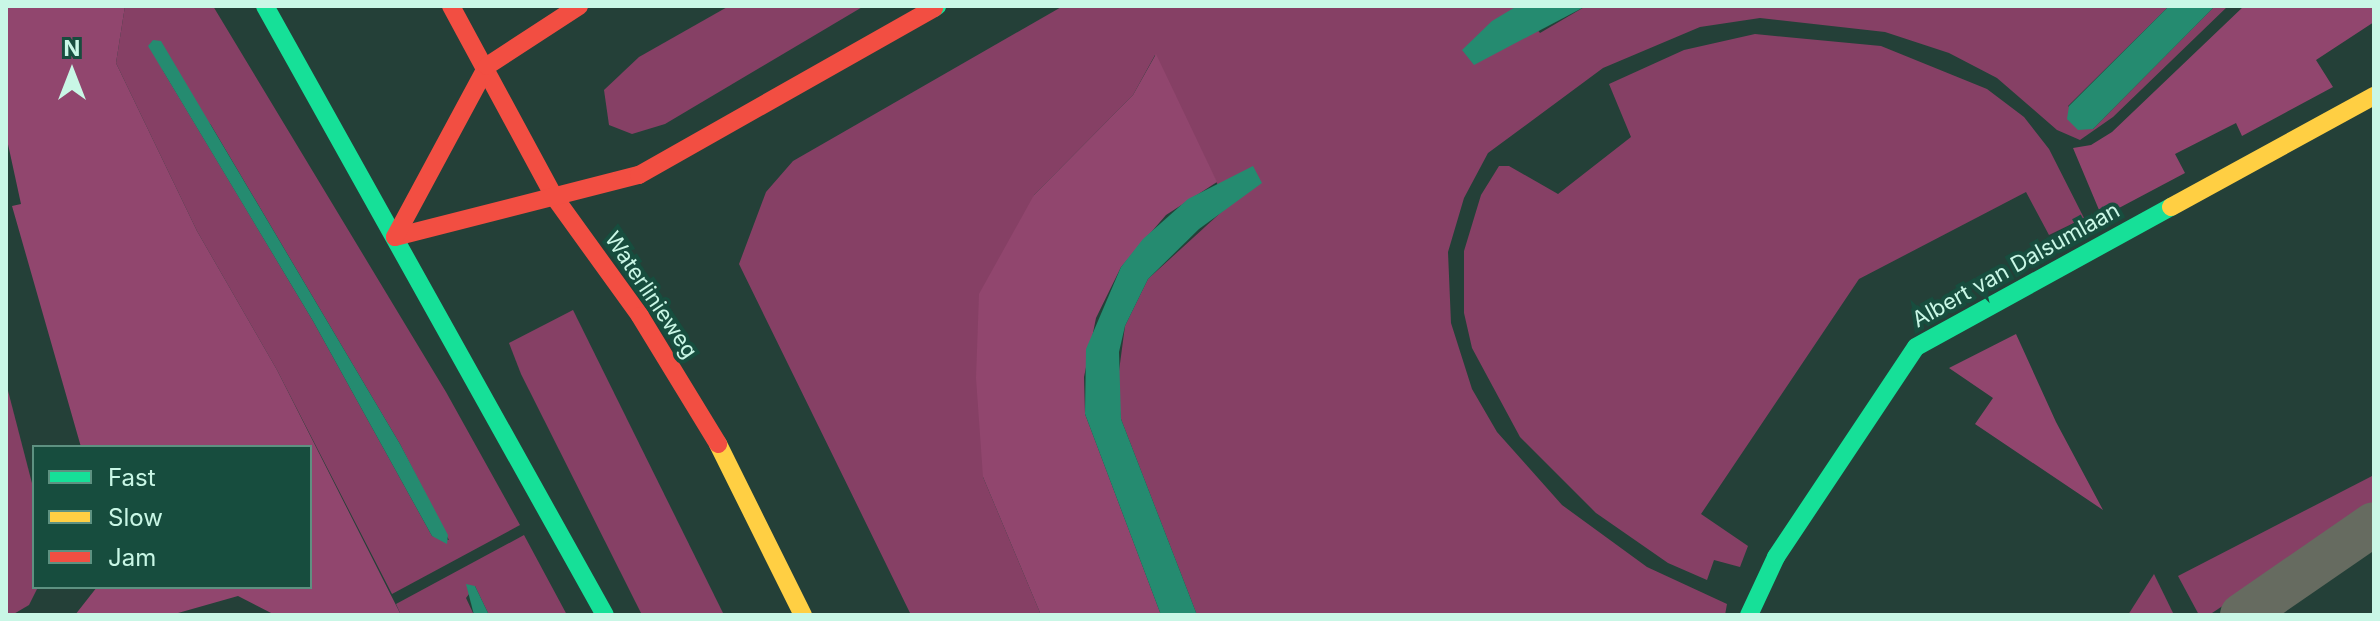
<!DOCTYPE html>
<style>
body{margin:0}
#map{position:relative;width:2380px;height:621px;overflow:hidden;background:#244038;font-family:Inter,sans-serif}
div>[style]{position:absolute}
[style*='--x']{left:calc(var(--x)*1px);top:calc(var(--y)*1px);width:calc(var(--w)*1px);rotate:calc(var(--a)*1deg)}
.green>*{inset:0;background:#864065}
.forest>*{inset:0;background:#91466e}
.water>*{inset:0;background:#258b70}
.street>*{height:44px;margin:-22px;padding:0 22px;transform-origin:22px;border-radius:22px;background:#666b60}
.fast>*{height:18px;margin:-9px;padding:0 9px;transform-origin:9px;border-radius:9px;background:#16e098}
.slow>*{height:18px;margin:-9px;padding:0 9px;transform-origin:9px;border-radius:9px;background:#ffcf43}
.jam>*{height:18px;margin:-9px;padding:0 9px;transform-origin:9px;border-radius:9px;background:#f24e42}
span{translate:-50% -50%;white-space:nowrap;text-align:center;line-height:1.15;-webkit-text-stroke:8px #174d3e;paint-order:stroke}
.street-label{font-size:22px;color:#c9f7e6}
.frame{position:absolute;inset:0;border:8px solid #c9f7e6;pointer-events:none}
.legend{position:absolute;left:32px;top:445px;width:280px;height:144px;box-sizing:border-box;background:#174d3e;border:2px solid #5e9181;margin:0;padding:10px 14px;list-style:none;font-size:24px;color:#c9f7e6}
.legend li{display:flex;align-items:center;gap:16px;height:40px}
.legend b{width:40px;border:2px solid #5e9181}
.north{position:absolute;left:32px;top:32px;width:80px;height:80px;-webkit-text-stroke:6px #174d3e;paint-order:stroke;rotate:0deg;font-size:22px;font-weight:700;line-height:32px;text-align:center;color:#c9f7e6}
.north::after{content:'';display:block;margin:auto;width:28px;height:36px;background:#c9f7e6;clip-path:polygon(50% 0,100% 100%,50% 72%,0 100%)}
</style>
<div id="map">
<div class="green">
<div style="clip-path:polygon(evenodd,125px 6px,213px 6px,446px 392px,520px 525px,392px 594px,277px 370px,197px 231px,116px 63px,125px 6px,162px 69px,211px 125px,400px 444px,449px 540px,432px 536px,313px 321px,162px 69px)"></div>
<div style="clip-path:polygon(729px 6px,864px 6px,665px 124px,632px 134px,609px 125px,604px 90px,639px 57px)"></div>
<div style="clip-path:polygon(1063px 6px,1518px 6px,1540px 33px,1586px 6px,2169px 6px,2068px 106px,2093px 129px,2215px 6px,2228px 6px,2113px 117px,2080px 140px,2057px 130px,1997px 78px,1949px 53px,1885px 32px,1760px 18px,1700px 27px,1603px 68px,1488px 153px,1464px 198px,1448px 252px,1451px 323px,1472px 389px,1497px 432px,1562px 505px,1647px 567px,1727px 604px,1725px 615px,1197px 615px,1121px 419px,1117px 386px,1125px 326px,1148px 279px,1228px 206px,1155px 55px,1133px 95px,1034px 195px,983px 477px,1041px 615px,911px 615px,739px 264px,766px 192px,793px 161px)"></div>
<div style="clip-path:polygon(1755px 34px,1881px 46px,1987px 89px,2024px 117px,2049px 149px,2084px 218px,2049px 235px,2026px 192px,1859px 279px,1701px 514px,1748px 546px,1740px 567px,1714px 560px,1707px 580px,1668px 563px,1596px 513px,1520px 437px,1472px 348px,1464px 313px,1464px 251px,1481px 195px,1499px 166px,1509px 166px,1558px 194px,1631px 137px,1609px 84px,1684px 50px)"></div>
<div style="clip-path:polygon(573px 310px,724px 615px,642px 615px,521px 374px,509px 343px)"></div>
<div style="clip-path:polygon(6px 383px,34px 491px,38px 587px,29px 605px,12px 615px,6px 615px)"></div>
<div style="clip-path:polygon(2374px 475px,2374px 506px,2209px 615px,2199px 615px,2178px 576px)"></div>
<div style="clip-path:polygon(524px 535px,567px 615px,489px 615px,475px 586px,466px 598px,474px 615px,401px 615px,396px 604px)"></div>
<div style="clip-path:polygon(2154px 574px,2174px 615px,2128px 615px)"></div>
</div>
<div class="forest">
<div style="clip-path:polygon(6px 6px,125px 6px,116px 63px,197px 231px,277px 370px,401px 615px,275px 615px,238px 596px,171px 615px,75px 615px,97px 587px,310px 587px,310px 447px,81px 447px,12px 206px,21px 204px,6px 135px)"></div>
<div style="clip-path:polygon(2244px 6px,2374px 6px,2374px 22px,2316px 60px,2333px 87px,2242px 136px,2236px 123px,2175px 154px,2185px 173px,2102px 217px,2073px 148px,2091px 145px,2112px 132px)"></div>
<div style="clip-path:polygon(1156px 54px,1217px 182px,1166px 215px,1121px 267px,1096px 318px,1084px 377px,1085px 414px,1161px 615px,1041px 615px,983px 477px,976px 378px,979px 294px,1034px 195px,1133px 95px)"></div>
<div style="clip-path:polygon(2016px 334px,2056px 422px,2103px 510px,1975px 424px,1993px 398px,1949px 368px)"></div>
</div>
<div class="water">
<div style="clip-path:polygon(1517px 6px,1586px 6px,1474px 65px,1462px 50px,1492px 21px)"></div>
<div style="clip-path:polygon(2169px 6px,2215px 6px,2093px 129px,2078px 130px,2067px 119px,2069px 106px)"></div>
<div style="clip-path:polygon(153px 40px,161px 41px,400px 444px,448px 535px,447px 544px,432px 536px,313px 321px,148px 46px)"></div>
<div style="clip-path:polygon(1253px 166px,1262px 183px,1199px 229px,1148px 279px,1125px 326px,1119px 352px,1121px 419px,1197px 615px,1161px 615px,1085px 414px,1086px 349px,1121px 267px,1143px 239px,1188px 199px)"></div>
<div style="clip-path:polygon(466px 584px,475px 586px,489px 615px,474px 615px)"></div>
</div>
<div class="street">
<div style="--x:2242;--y:615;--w:160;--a:-34.6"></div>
</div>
<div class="fast">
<div style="--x:265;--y:6;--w:697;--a:60.83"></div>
<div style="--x:934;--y:8;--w:4;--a:-34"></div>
<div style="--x:1749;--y:615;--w:64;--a:-65"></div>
<div style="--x:1776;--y:557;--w:252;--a:-56.3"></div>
<div style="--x:1916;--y:347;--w:291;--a:-28.8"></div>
</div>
<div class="slow">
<div style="--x:2171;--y:207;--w:231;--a:-28.7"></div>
<div style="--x:718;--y:444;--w:191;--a:63.6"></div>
</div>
<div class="jam">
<div style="--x:451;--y:6;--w:218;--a:61.6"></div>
<div style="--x:555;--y:198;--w:145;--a:54.2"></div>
<div style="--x:640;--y:316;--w:150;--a:58.6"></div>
<div style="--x:395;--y:237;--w:252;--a:-14.3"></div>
<div style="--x:639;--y:175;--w:339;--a:-29.5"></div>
<div style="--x:395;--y:237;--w:194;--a:-61.7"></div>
<div style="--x:487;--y:66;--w:110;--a:-33.1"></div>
</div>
<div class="street-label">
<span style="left:2016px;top:265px;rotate:-29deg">Albert van Dalsumlaan</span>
<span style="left:651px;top:295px;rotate:56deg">Waterlinieweg</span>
</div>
<div class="frame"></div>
<ul class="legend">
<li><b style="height:10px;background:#16e098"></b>Fast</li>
<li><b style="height:10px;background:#ffcf43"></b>Slow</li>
<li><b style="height:10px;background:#f24e42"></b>Jam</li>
</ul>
<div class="north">N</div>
</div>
